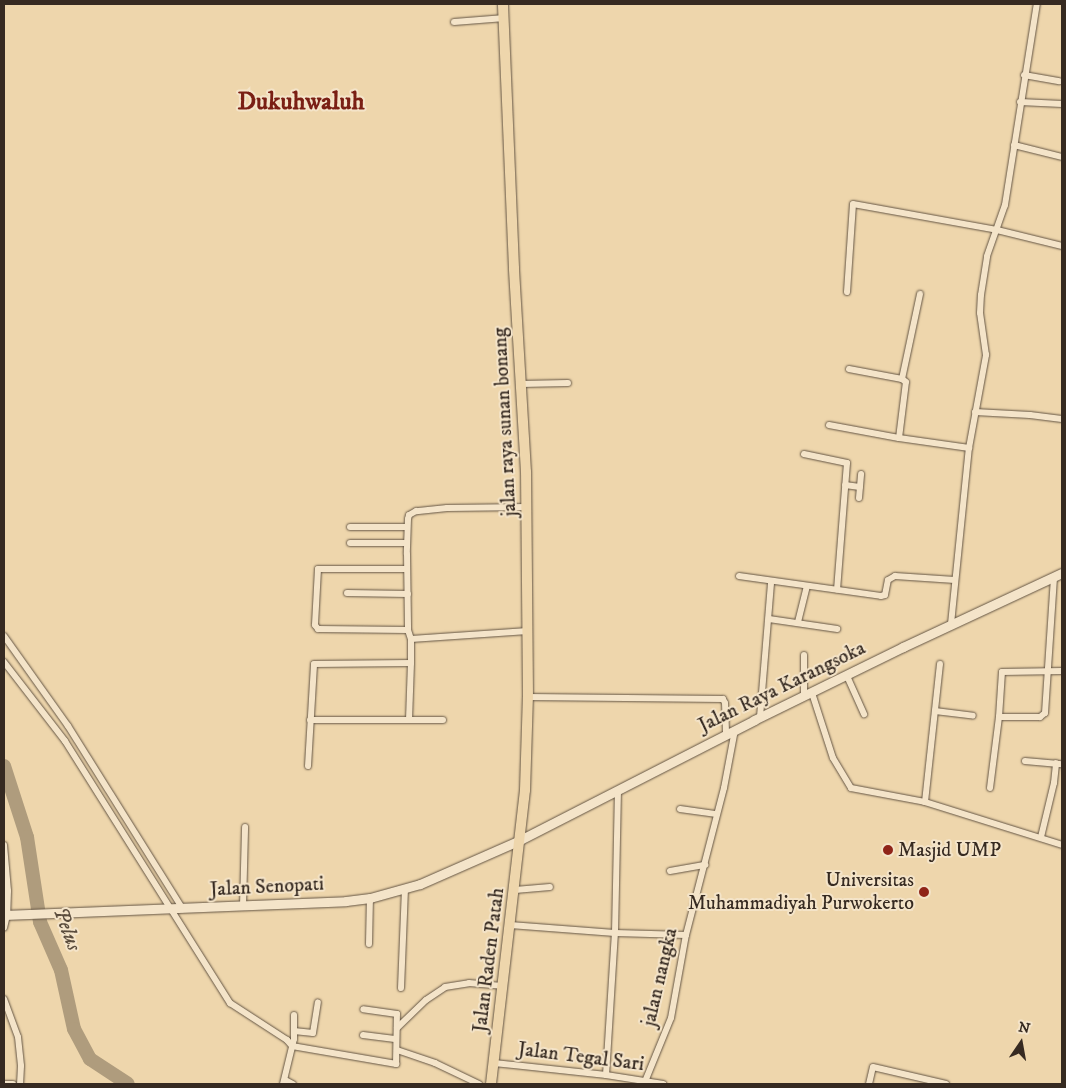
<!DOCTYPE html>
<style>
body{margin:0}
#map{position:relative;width:1066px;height:1088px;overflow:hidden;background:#eed6ac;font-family:"IM FELL DW Pica",serif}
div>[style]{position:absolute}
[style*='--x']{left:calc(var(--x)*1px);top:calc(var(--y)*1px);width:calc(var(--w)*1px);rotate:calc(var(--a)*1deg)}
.river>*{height:14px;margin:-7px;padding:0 7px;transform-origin:7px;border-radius:7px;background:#af9c7d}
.roads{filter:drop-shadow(0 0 1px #645544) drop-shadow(0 0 1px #645544)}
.minor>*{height:6px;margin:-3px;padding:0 3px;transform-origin:3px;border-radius:3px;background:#f4e4c9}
.secondary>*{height:9px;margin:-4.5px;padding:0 4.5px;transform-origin:4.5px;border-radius:4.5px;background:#f4e4c9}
.primary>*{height:10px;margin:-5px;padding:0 5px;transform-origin:5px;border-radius:5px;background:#eed6ac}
.dots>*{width:14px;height:14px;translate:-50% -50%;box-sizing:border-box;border:2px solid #f4e4c9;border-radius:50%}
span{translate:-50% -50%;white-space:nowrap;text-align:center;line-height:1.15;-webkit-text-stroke:4px #f4e4c9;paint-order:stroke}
.street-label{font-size:20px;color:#362a21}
.poi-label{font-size:20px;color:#362a21}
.left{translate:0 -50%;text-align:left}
.right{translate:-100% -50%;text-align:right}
.water-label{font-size:21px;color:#5a4c3d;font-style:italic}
.district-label{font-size:25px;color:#7a1f14;font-weight:700}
.frame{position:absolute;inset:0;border:5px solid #362a21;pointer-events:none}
.north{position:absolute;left:996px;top:1018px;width:50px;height:50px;-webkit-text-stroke:4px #f4e4c9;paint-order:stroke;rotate:12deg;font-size:14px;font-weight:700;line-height:20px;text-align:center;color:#362a21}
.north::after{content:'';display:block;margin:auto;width:18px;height:22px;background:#362a21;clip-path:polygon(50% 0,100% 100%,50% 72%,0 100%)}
</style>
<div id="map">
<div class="river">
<div style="--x:4;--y:766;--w:75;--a:72.1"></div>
<div style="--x:27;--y:837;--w:86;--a:81.3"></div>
<div style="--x:40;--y:922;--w:52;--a:66.4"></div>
<div style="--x:61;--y:970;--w:60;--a:77.6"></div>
<div style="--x:74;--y:1029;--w:34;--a:62"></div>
<div style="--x:90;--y:1059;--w:45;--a:33.3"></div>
</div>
<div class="roads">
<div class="minor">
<div style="--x:454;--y:22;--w:51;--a:-4.5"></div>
<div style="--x:1024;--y:75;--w:36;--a:10"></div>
<div style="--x:1020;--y:102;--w:42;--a:2.7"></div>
<div style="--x:1014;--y:145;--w:49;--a:14"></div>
<div style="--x:847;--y:292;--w:88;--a:-86.1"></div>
<div style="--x:853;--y:204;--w:146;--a:10.2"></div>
<div style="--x:997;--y:230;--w:67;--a:13.8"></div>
<div style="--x:849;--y:369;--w:54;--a:10.7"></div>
<div style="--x:521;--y:384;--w:47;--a:-1.2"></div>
<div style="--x:975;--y:412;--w:55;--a:3.1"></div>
<div style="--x:1030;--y:415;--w:32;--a:7"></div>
<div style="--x:829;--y:425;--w:71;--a:10.5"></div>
<div style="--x:899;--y:438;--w:71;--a:8.1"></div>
<div style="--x:899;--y:438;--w:56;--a:-82.9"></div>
<div style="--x:906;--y:382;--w:5;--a:-143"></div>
<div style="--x:902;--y:379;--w:87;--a:-78"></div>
<div style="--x:804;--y:454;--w:44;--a:11.8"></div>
<div style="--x:847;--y:463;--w:127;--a:94.5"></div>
<div style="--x:845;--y:485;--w:15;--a:8"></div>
<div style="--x:859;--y:498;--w:24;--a:-85"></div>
<div style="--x:527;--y:507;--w:80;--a:179.3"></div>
<div style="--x:447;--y:508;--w:31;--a:174"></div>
<div style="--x:416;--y:511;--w:8;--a:150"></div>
<div style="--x:409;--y:515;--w:4;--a:104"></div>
<div style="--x:408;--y:519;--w:35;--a:92"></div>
<div style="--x:407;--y:554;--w:76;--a:89.2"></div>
<div style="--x:408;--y:630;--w:9;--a:72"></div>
<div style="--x:411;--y:639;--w:117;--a:-3.9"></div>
<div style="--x:350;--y:527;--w:57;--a:0"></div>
<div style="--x:350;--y:543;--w:57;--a:0"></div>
<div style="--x:407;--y:569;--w:89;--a:180"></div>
<div style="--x:318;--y:569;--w:56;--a:93.1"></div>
<div style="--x:315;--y:625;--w:5;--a:53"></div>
<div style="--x:318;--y:629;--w:90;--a:0.6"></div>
<div style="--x:739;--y:576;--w:143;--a:8"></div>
<div style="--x:881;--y:596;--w:4;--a:-14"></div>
<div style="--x:885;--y:595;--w:15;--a:-79"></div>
<div style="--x:888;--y:580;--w:8;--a:-30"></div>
<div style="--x:895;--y:576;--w:60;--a:3.8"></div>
<div style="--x:347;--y:593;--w:61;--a:0.9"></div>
<div style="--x:769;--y:619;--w:69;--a:8.4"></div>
<div style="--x:798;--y:622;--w:37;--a:-76"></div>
<div style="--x:951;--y:624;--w:177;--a:-84.2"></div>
<div style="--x:969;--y:448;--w:95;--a:-79.6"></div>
<div style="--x:986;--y:355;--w:42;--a:-98.1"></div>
<div style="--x:980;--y:313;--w:18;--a:-87"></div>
<div style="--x:981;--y:295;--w:39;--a:-81"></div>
<div style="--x:987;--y:256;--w:54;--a:-70.6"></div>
<div style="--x:1005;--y:205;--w:204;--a:-81"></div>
<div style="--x:4;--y:636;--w:110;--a:54.6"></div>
<div style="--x:68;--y:726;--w:216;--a:57.9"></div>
<div style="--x:804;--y:655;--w:42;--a:90"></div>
<div style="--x:4;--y:662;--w:100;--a:52.3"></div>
<div style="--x:65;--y:741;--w:310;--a:57.8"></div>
<div style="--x:230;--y:1003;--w:68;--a:33"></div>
<div style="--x:287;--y:1040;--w:8;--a:50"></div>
<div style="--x:292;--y:1046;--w:106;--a:9.8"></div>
<div style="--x:396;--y:1064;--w:50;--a:-88.9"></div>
<div style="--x:397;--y:1014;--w:34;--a:-172"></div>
<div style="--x:847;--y:676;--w:42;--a:65.9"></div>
<div style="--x:812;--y:693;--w:68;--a:72.1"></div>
<div style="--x:833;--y:758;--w:35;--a:59"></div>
<div style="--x:851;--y:788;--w:75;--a:10.7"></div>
<div style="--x:925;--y:802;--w:144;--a:17.4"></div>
<div style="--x:528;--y:697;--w:195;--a:0.6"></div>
<div style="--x:723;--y:699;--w:4;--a:63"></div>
<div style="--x:725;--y:703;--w:31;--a:88"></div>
<div style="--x:935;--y:711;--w:38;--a:7"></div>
<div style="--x:760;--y:717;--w:135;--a:-85.3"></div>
<div style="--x:999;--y:717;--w:41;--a:0"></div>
<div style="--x:1040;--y:717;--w:6;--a:-39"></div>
<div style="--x:1045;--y:713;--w:136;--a:-86.2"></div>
<div style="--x:310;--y:720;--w:133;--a:0"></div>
<div style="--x:409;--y:720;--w:57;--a:-88"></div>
<div style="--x:1025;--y:761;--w:37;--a:5"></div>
<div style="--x:308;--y:766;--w:102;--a:-86.6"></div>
<div style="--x:314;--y:664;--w:97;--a:-0.6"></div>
<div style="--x:411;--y:663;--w:24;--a:-90"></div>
<div style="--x:990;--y:788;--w:72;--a:-82.8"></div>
<div style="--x:999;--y:717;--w:45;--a:-86.2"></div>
<div style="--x:1002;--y:672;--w:60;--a:-1"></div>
<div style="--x:925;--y:802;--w:139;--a:-83.8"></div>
<div style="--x:680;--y:809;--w:37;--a:8"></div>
<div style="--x:1041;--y:837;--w:56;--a:-76.5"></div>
<div style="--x:1054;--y:783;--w:20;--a:-84"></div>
<div style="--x:4;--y:845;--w:46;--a:85"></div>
<div style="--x:8;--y:891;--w:24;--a:92"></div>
<div style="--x:7;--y:915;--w:13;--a:103"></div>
<div style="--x:670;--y:871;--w:36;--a:-10"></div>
<div style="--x:515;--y:890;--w:35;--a:-5"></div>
<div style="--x:243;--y:906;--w:79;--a:-88.5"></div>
<div style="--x:510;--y:925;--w:105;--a:4.4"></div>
<div style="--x:615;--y:933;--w:71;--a:1.6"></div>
<div style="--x:369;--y:944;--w:46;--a:-88.8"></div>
<div style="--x:401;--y:988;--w:100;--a:-87.7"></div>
<div style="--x:4;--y:999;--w:40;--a:69.8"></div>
<div style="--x:18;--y:1037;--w:29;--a:84"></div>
<div style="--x:21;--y:1066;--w:18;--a:93"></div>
<div style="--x:397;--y:1028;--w:40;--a:-44"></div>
<div style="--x:426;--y:1000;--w:23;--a:-34"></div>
<div style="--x:445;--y:987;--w:24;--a:-9"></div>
<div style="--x:469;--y:983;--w:33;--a:5"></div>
<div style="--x:294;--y:1031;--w:19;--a:6"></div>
<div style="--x:313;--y:1033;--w:31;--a:-81"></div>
<div style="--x:363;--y:1035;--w:32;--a:7"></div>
<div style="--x:397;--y:1050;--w:40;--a:18.9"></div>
<div style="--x:435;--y:1063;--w:49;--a:25.5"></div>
<div style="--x:494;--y:1063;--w:113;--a:6.1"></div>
<div style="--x:606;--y:1075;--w:58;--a:9"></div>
<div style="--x:606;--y:1075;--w:142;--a:-86.4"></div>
<div style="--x:615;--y:933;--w:143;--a:-88.8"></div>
<div style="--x:285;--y:1080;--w:9;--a:27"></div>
<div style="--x:4;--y:1084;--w:9;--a:0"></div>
<div style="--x:283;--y:1084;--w:46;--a:-76.3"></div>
<div style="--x:294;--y:1039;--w:24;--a:-90"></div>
<div style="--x:644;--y:1084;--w:71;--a:-67.8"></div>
<div style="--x:671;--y:1018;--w:84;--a:-79.8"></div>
<div style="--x:686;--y:935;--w:152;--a:-75.5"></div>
<div style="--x:724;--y:788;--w:59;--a:-79.3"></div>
<div style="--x:869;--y:1084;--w:17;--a:-77"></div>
<div style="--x:873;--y:1067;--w:75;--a:13.1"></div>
</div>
<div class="secondary">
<div style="--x:4;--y:915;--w:342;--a:-2.3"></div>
<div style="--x:346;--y:901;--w:24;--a:-7"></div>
<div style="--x:370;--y:898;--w:52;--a:-15.6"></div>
<div style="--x:420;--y:884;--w:109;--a:-23.7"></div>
<div style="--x:520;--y:840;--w:263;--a:-27.1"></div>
<div style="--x:754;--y:720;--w:166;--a:-26.1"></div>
<div style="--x:903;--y:647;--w:175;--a:-25"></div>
</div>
<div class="primary">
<div style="--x:491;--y:1084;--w:296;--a:-83.4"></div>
<div style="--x:525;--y:790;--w:93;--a:-88.2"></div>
<div style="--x:528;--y:697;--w:225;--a:-90.5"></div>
<div style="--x:526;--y:472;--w:204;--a:-93.4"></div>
<div style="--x:514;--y:268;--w:264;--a:-92.4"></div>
</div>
</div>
<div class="dots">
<div style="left:888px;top:850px;background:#8f2418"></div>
<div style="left:924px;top:892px;background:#8f2418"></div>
</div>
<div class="street-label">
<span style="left:505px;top:422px;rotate:-93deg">jalan raya sunan bonang</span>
<span style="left:782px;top:687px;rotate:-26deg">Jalan Raya Karangsoka</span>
<span style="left:267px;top:887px;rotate:-3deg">Jalan Senopati</span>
<span style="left:489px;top:960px;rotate:-83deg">Jalan Raden Patah</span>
<span style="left:660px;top:977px;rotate:-77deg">jalan nangka</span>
<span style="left:581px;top:1057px;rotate:7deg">Jalan Tegal Sari</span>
</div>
<div class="poi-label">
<span class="left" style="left:898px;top:850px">Masjid UMP</span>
<span class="right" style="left:914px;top:892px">Universitas<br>Muhammadiyah Purwokerto</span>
</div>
<div class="water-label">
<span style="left:67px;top:929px;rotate:70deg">Pelus</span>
</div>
<div class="district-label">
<span style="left:301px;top:102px">Dukuhwaluh</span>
</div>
<div class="frame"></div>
<div class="north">N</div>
</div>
